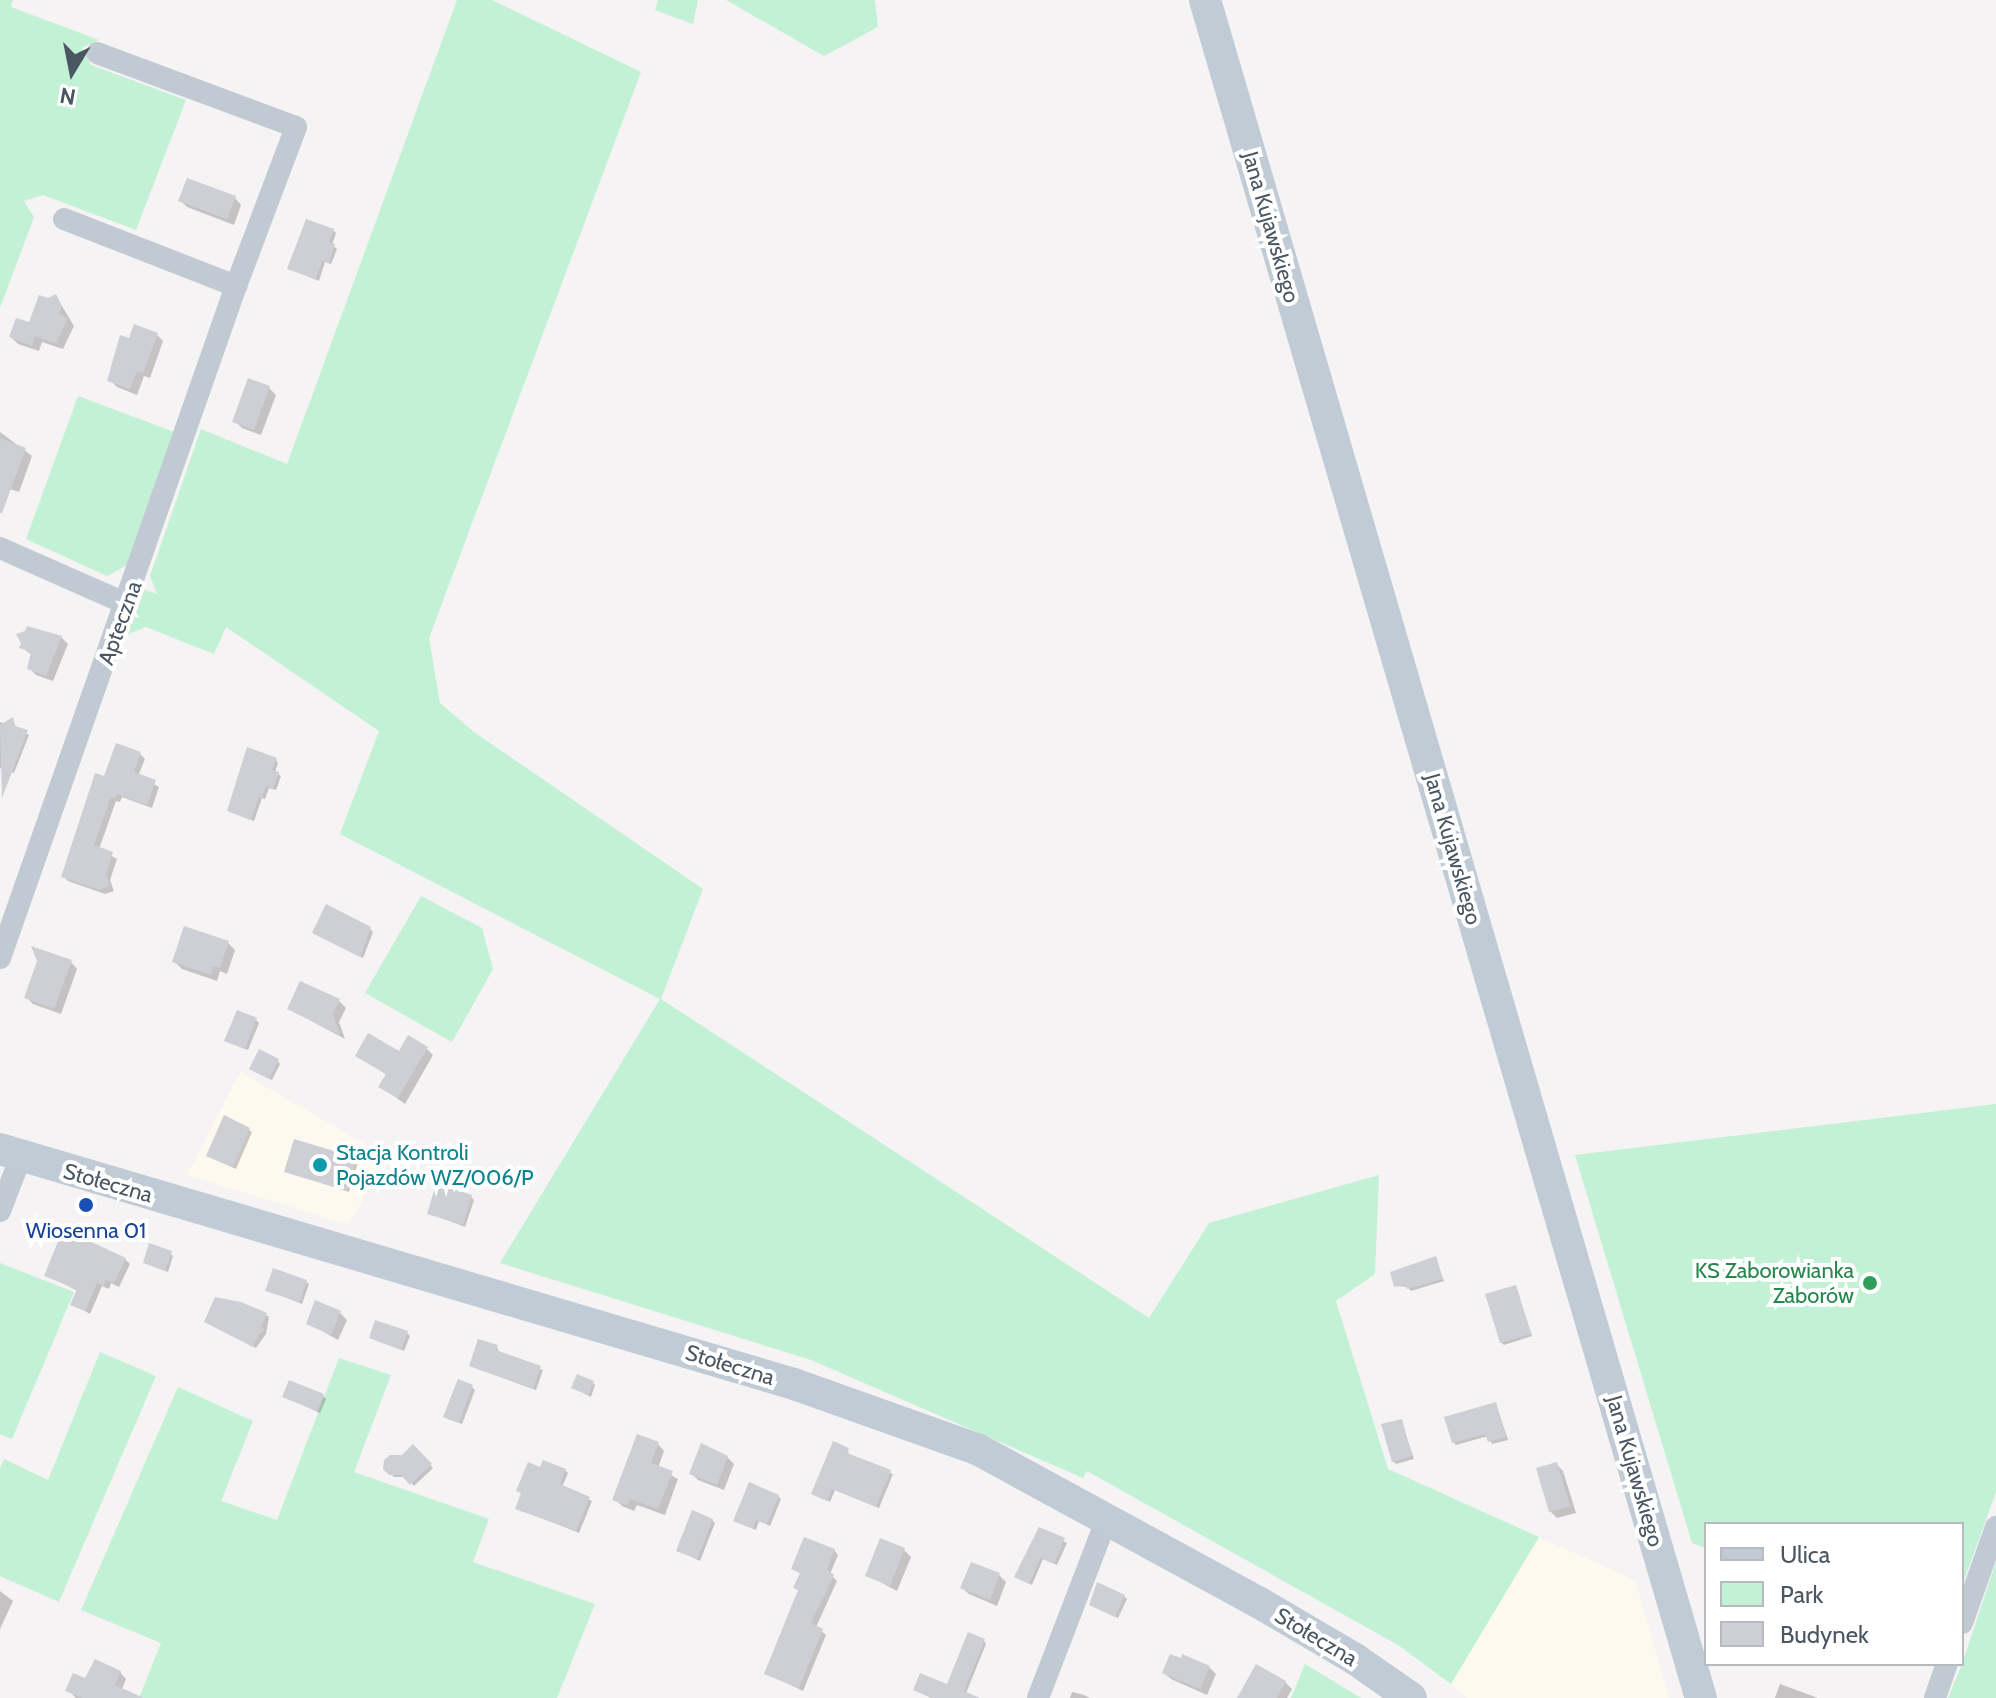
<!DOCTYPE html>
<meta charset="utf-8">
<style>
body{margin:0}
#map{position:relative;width:1996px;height:1698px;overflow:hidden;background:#f5f3f3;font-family:Cabin,sans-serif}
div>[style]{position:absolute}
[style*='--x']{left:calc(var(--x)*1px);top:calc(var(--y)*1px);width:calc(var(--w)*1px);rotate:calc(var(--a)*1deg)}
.commercial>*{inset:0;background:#fdf9ef}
.green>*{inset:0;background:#c3f1d5}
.shadow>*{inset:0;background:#0003}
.building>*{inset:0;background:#cdcfd5}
.minor>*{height:22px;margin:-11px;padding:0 11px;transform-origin:11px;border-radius:11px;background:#c1cad2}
.secondary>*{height:32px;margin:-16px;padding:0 16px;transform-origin:16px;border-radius:16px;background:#c1cbd6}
.dots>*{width:22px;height:22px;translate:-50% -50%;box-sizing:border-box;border:4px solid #fff;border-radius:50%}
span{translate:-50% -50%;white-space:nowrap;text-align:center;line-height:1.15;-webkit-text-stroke:8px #fff;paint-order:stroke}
.street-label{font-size:22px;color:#4a5661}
.culture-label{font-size:22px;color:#0d838f}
.left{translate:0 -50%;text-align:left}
.transit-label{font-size:22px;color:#164399}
.leisure-label{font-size:22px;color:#27864d}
.right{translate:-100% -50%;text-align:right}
.legend{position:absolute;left:1704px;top:1522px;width:260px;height:144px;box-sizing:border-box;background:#fff;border:2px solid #b7bbc0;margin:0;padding:10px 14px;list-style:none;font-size:24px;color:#4a5661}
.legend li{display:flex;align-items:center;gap:16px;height:40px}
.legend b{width:40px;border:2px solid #b7bbc0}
.north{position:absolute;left:32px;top:32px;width:80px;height:80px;-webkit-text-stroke:6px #fff;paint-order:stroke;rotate:190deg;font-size:22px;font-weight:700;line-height:32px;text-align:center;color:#4a5661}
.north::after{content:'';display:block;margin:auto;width:28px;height:36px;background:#4a5661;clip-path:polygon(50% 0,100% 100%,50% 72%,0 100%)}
</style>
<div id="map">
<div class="commercial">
<div style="clip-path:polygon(240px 1072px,372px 1148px,380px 1168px,349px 1225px,187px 1175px)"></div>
<div style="clip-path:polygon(1539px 1537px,1635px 1580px,1669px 1698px,1467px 1698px,1451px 1684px)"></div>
</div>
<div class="green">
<div style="clip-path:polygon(0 0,13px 0,11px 7px,99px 40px,82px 48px,91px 65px,186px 100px,136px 230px,43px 195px,24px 201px,34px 217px,0 308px)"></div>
<div style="clip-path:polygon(457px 0,492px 0,641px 72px,429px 638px,440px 703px,474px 732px,703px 889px,661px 999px,1149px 1318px,1209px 1223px,1379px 1175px,1375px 1274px,1336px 1301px,1388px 1469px,1539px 1537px,1451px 1684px,1398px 1645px,1087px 1471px,1083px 1478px,811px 1360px,500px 1263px,660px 999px,340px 834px,379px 731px,226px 627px,214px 654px,146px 627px,126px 635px,142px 589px,157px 594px,150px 576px,201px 429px,287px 464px)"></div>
<div style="clip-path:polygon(658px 0,698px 0,693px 24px,655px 10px)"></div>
<div style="clip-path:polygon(726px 0,875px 0,878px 27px,824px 56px)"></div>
<div style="clip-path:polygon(78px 396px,174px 432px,127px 565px,107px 576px,26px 539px)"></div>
<div style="clip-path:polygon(421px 896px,482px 928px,493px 969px,452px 1042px,365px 993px)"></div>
<div style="clip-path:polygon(1996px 1104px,1996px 1492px,1962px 1586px,1962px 1524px,1706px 1524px,1706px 1548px,1692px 1543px,1575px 1155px)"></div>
<div style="clip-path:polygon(0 1263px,74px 1292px,12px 1439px,0 1434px)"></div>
<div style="clip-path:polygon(100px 1352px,156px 1376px,59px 1602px,0 1576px,0 1468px,4px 1459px,48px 1480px)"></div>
<div style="clip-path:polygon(339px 1358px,391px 1375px,354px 1472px,489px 1519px,473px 1562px,595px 1604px,557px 1698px,139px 1698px,161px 1643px,81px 1610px,178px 1387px,253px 1421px,221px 1501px,277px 1520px)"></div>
<div style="clip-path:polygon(1996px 1562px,1996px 1698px,1948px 1698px,1962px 1664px)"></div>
<div style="clip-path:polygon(1305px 1664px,1361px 1698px,1291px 1698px)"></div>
</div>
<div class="shadow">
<div style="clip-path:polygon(235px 198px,241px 205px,234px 225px,187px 207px,180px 200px)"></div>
<div style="clip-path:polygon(333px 230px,336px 233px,332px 245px,337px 249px,331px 264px,325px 262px,319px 281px,290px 269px)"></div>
<div style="clip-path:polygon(56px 296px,74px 326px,63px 349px,42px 342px,39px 351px,18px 344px,11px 337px,30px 325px,48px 301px)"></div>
<div style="clip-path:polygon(156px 334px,163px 341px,150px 378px,144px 376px,137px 395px,117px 387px,110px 380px,130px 341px)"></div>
<div style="clip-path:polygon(269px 388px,276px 395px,261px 435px,242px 428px,235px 421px)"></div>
<div style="clip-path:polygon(0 432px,32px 456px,19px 492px,0 486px)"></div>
<div style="clip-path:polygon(61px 637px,68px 644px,53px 681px,36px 675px,29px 668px,32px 655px,21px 647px)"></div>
<div style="clip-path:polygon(12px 719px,17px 729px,29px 735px,14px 773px,0 768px,0 722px,5px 724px)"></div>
<div style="clip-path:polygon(140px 754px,145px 759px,138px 776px,159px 787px,152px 808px,122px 797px,120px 802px,116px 801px,99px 849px,117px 859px,110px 880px,114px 891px,105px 894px,68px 881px,63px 876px,106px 778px)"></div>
<div style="clip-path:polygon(276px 760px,278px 763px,275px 772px,281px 776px,276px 790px,269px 788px,265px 799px,262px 798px,254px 821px,233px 813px,230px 810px)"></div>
<div style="clip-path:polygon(370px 929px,373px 932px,363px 958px,317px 935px)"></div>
<div style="clip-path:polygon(228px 943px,235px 950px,227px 974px,220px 971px,217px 981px,182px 969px,175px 962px)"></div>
<div style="clip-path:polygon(71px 962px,77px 969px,61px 1014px,33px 1004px,26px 997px)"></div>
<div style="clip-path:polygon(339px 1001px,346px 1008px,339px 1022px,345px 1039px,289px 1009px)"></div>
<div style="clip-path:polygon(256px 1020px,259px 1023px,248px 1050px,230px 1043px)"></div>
<div style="clip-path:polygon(426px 1048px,433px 1055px,405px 1104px,381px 1087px,387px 1075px,358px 1055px,399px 1054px)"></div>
<div style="clip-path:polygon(278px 1061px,280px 1064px,272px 1080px,254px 1071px)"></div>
<div style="clip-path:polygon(249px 1130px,252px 1132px,236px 1169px,211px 1158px)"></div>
<div style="clip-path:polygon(355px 1160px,358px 1162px,349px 1192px,286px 1171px)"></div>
<div style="clip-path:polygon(471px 1197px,474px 1200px,465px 1227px,429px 1213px)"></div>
<div style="clip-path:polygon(170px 1253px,173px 1256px,168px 1272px,145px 1262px)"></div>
<div style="clip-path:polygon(125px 1259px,130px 1264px,119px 1287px,111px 1283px,109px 1289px,102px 1286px,90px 1314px,73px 1304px,78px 1291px,46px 1275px)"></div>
<div style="clip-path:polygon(1435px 1259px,1444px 1281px,1411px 1291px,1408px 1287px,1396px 1286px)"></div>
<div style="clip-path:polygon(306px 1282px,309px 1284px,302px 1304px,267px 1290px)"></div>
<div style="clip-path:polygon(1516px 1287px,1532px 1336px,1504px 1345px,1501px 1342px)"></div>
<div style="clip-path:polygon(340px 1313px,347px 1320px,338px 1340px,308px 1323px)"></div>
<div style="clip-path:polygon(266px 1315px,269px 1317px,266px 1334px,256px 1348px,207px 1322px)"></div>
<div style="clip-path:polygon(407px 1333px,410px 1336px,404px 1351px,371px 1337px)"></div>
<div style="clip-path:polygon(497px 1347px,499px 1353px,543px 1370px,536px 1390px,471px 1366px)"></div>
<div style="clip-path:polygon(592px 1382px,595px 1385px,591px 1397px,574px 1388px)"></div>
<div style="clip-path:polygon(472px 1387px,475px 1390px,462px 1424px,448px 1419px,446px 1416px)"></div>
<div style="clip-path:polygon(323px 1396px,326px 1399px,320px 1413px,285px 1397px)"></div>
<div style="clip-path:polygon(1496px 1404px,1508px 1440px,1492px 1444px,1488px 1436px,1456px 1445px,1453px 1442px)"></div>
<div style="clip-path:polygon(1401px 1421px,1414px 1459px,1396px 1464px,1393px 1461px)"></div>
<div style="clip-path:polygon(658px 1444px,664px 1451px,658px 1468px,678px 1479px,665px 1515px,637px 1505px,634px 1511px,622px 1506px,615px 1499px)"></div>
<div style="clip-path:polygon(413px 1447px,433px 1468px,414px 1486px,406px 1477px,394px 1477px,385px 1468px)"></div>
<div style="clip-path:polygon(848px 1450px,849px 1456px,893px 1474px,879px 1508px,835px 1490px,830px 1502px,813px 1493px)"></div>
<div style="clip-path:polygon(727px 1457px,734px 1464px,724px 1490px,698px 1480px,691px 1473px)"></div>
<div style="clip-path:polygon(1556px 1464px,1563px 1471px,1576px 1513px,1557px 1518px,1550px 1511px)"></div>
<div style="clip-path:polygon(541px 1470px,565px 1470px,568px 1473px,562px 1487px,592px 1501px,579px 1533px,517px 1508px,522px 1495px,519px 1491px)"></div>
<div style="clip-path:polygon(778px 1496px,781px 1499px,770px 1526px,759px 1521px,756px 1530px,736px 1521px)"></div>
<div style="clip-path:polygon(712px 1520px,715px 1523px,700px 1561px,679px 1551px)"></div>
<div style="clip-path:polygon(1040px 1530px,1067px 1543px,1057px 1565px,1043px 1559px,1032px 1585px,1016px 1577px)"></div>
<div style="clip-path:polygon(834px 1550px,838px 1555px,830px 1574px,837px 1581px,816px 1627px,826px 1635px,803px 1691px,766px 1673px,800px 1591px,801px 1574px,793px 1569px)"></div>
<div style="clip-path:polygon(904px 1550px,911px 1557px,897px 1591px,867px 1575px)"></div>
<div style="clip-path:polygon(999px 1575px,1006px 1582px,997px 1606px,969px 1594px,962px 1588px)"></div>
<div style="clip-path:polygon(0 1591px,13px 1601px,0 1629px)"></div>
<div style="clip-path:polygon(1124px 1596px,1127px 1599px,1118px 1618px,1094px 1607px)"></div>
<div style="clip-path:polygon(984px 1641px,986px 1644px,964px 1698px,931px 1698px,915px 1690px,948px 1686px)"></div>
<div style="clip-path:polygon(1209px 1667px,1216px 1674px,1207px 1695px,1171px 1679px,1164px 1673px)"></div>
<div style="clip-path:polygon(120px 1672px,126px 1679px,121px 1692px,124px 1698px,76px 1698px,68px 1690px,86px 1681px)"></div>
<div style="clip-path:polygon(1285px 1682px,1292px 1689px,1287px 1698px,1245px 1698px)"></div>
<div style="clip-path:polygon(1780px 1684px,1818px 1698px,1775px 1698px)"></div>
<div style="clip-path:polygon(1072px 1692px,1084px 1695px,1090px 1698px,1070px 1698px)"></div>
</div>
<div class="building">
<div style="clip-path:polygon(187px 178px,236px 196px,227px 219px,178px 201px)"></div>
<div style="clip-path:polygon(306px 219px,334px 229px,329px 242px,335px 244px,329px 263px,322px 261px,316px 279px,287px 269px)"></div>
<div style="clip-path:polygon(56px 294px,62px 306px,59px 314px,68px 318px,56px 344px,35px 336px,32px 346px,9px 337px,16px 318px,29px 322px,39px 295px,48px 298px)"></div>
<div style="clip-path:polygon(134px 324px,158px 333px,143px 373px,137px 371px,130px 389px,107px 381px,120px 335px,129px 338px)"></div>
<div style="clip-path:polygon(248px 378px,270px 386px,254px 430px,232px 422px)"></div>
<div style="clip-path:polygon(0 438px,26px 448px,2px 513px,0 513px)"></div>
<div style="clip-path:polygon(27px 626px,62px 636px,46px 676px,27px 669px,31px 652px,19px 648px,21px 643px,16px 634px,25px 631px)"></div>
<div style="clip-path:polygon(13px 717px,15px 726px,28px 730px,2px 798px,0 725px)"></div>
<div style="clip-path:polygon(116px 743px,141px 752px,134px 772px,156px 780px,147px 805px,117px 794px,115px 799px,111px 797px,94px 845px,113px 852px,106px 874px,110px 886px,99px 890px,61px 877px,95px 773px,104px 776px)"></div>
<div style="clip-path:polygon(247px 747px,277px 758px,272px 770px,279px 772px,273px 789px,266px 786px,262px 798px,259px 797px,251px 820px,227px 811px)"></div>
<div style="clip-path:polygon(326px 904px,371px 927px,360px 957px,312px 933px)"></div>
<div style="clip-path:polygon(184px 926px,229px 941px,220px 968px,213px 966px,211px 975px,172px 962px)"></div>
<div style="clip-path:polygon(31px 946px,72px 960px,54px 1009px,24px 998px,37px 961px)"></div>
<div style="clip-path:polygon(300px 981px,340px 999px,333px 1014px,340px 1035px,287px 1009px)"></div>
<div style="clip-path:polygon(237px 1010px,257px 1018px,245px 1049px,224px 1041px)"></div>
<div style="clip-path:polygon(368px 1033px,399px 1051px,408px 1035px,428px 1047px,398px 1098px,378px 1087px,386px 1074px,355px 1056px)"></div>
<div style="clip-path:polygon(259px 1049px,279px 1059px,269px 1079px,249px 1069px)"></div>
<div style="clip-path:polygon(224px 1115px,250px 1128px,233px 1167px,206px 1156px)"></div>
<div style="clip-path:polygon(294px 1139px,357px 1158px,347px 1191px,284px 1172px)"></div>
<div style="clip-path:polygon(436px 1184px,472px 1195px,463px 1225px,427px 1214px)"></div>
<div style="clip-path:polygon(63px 1229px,126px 1258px,114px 1283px,106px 1280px,103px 1286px,97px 1283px,85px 1311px,70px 1305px,77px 1289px,44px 1276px)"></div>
<div style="clip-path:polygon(149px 1243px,172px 1251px,165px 1271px,143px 1263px)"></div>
<div style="clip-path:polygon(1436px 1256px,1443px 1279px,1407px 1289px,1405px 1285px,1394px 1287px,1390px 1272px)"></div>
<div style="clip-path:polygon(273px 1268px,307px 1280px,300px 1302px,265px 1291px)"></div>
<div style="clip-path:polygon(1516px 1285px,1531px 1334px,1500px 1343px,1485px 1294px)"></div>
<div style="clip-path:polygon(215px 1297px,241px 1302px,267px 1313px,262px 1325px,264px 1331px,259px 1334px,253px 1347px,204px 1322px)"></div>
<div style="clip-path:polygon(315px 1300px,341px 1311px,331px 1335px,306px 1324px)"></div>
<div style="clip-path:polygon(375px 1320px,408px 1331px,401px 1350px,369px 1338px)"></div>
<div style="clip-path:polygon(478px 1339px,498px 1345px,496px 1350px,541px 1366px,533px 1389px,469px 1366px)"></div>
<div style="clip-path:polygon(577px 1374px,594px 1381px,588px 1395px,571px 1388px)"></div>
<div style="clip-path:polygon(458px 1379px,473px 1385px,459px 1423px,443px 1417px)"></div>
<div style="clip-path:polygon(289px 1380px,324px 1394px,317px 1411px,282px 1397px)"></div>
<div style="clip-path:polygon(1496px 1402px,1506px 1437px,1488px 1442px,1485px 1434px,1452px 1443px,1444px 1417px)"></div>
<div style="clip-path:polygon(1402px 1419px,1412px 1456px,1392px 1462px,1381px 1424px)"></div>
<div style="clip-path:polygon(637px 1434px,659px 1442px,651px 1463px,673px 1471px,658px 1509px,630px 1499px,628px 1506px,612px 1500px)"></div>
<div style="clip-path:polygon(833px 1441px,849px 1448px,847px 1453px,891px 1470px,876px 1507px,832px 1489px,827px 1501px,811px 1494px)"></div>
<div style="clip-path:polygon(701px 1443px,728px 1456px,717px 1485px,689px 1474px)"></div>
<div style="clip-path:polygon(413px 1444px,432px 1464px,410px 1485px,401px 1475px,389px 1475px,383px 1469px,384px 1460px,390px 1455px,402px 1455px)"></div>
<div style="clip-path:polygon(543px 1460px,566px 1469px,560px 1484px,590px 1497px,576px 1531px,515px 1509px,521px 1493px,516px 1491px,528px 1462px,540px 1467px)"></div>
<div style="clip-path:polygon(1557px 1462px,1570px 1506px,1549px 1512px,1536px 1468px)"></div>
<div style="clip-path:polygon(749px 1482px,779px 1495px,767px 1524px,756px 1520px,753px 1529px,733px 1521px)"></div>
<div style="clip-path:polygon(692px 1510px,713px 1519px,697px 1559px,676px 1551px)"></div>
<div style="clip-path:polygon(1039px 1527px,1065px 1538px,1054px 1564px,1040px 1558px,1029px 1584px,1014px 1577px)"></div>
<div style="clip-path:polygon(804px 1537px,835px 1549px,827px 1569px,834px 1575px,811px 1623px,823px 1629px,799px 1688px,764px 1674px,798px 1590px,793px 1588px,800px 1573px,791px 1569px)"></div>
<div style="clip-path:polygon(880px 1538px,905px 1548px,890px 1586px,865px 1576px)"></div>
<div style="clip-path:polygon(971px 1562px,1000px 1573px,990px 1600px,960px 1588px)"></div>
<div style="clip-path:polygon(1097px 1582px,1125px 1595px,1115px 1617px,1089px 1605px)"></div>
<div style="clip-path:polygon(968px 1632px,985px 1639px,964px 1691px,980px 1698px,932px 1698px,913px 1690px,920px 1673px,947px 1684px)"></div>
<div style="clip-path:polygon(1170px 1654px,1181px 1658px,1182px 1654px,1210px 1666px,1200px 1689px,1162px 1673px)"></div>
<div style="clip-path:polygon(95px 1659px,121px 1671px,115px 1685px,144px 1698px,82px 1698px,65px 1691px,73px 1673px,85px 1678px)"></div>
<div style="clip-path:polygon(1256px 1664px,1286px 1681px,1277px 1698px,1237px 1698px)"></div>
</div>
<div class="minor">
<div style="--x:64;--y:219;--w:185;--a:21.3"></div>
<div style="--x:0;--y:548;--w:139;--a:23.8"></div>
<div style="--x:0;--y:958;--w:712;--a:-70.65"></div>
<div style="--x:236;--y:286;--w:170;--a:-69.3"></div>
<div style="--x:296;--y:127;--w:212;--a:-159.6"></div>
<div style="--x:0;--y:1211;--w:59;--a:-69.1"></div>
<div style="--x:1962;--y:1623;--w:102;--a:-70.5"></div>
<div style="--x:1038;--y:1698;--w:193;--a:-69"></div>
<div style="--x:1935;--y:1698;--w:36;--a:-71"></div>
</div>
<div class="secondary">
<div style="--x:1205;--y:0;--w:1769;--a:73.72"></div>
<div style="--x:0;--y:1149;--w:828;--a:16.49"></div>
<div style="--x:794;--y:1384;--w:196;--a:19.6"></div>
<div style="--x:979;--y:1450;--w:318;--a:28.6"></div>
<div style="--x:1258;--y:1602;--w:113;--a:30.4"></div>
<div style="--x:1355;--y:1659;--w:68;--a:34.9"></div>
</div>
<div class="dots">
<div style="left:320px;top:1165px;background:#0f9aa8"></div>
<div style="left:86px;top:1205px;background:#1a4fb4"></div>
<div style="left:1870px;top:1283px;background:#2e9e5b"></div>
</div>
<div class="street-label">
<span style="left:1271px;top:227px;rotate:74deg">Jana Kujawskiego</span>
<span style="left:120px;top:623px;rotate:-70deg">Apteczna</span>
<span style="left:1453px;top:849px;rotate:74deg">Jana Kujawskiego</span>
<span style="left:108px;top:1183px;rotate:16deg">Stołeczna</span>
<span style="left:730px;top:1365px;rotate:17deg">Stołeczna</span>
<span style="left:1635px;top:1471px;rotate:74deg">Jana Kujawskiego</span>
<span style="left:1316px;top:1637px;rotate:31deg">Stołeczna</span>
</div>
<div class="culture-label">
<span class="left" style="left:336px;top:1165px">Stacja Kontroli<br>Pojazdów WZ/006/P</span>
</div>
<div class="transit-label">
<span style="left:86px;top:1231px">Wiosenna 01</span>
</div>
<div class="leisure-label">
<span class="right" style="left:1854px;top:1283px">KS Zaborowianka<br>Zaborów</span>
</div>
<ul class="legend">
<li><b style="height:10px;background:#c1cbd6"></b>Ulica</li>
<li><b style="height:22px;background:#c3f1d5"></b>Park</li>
<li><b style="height:22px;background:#cdcfd5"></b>Budynek</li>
</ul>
<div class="north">N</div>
</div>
